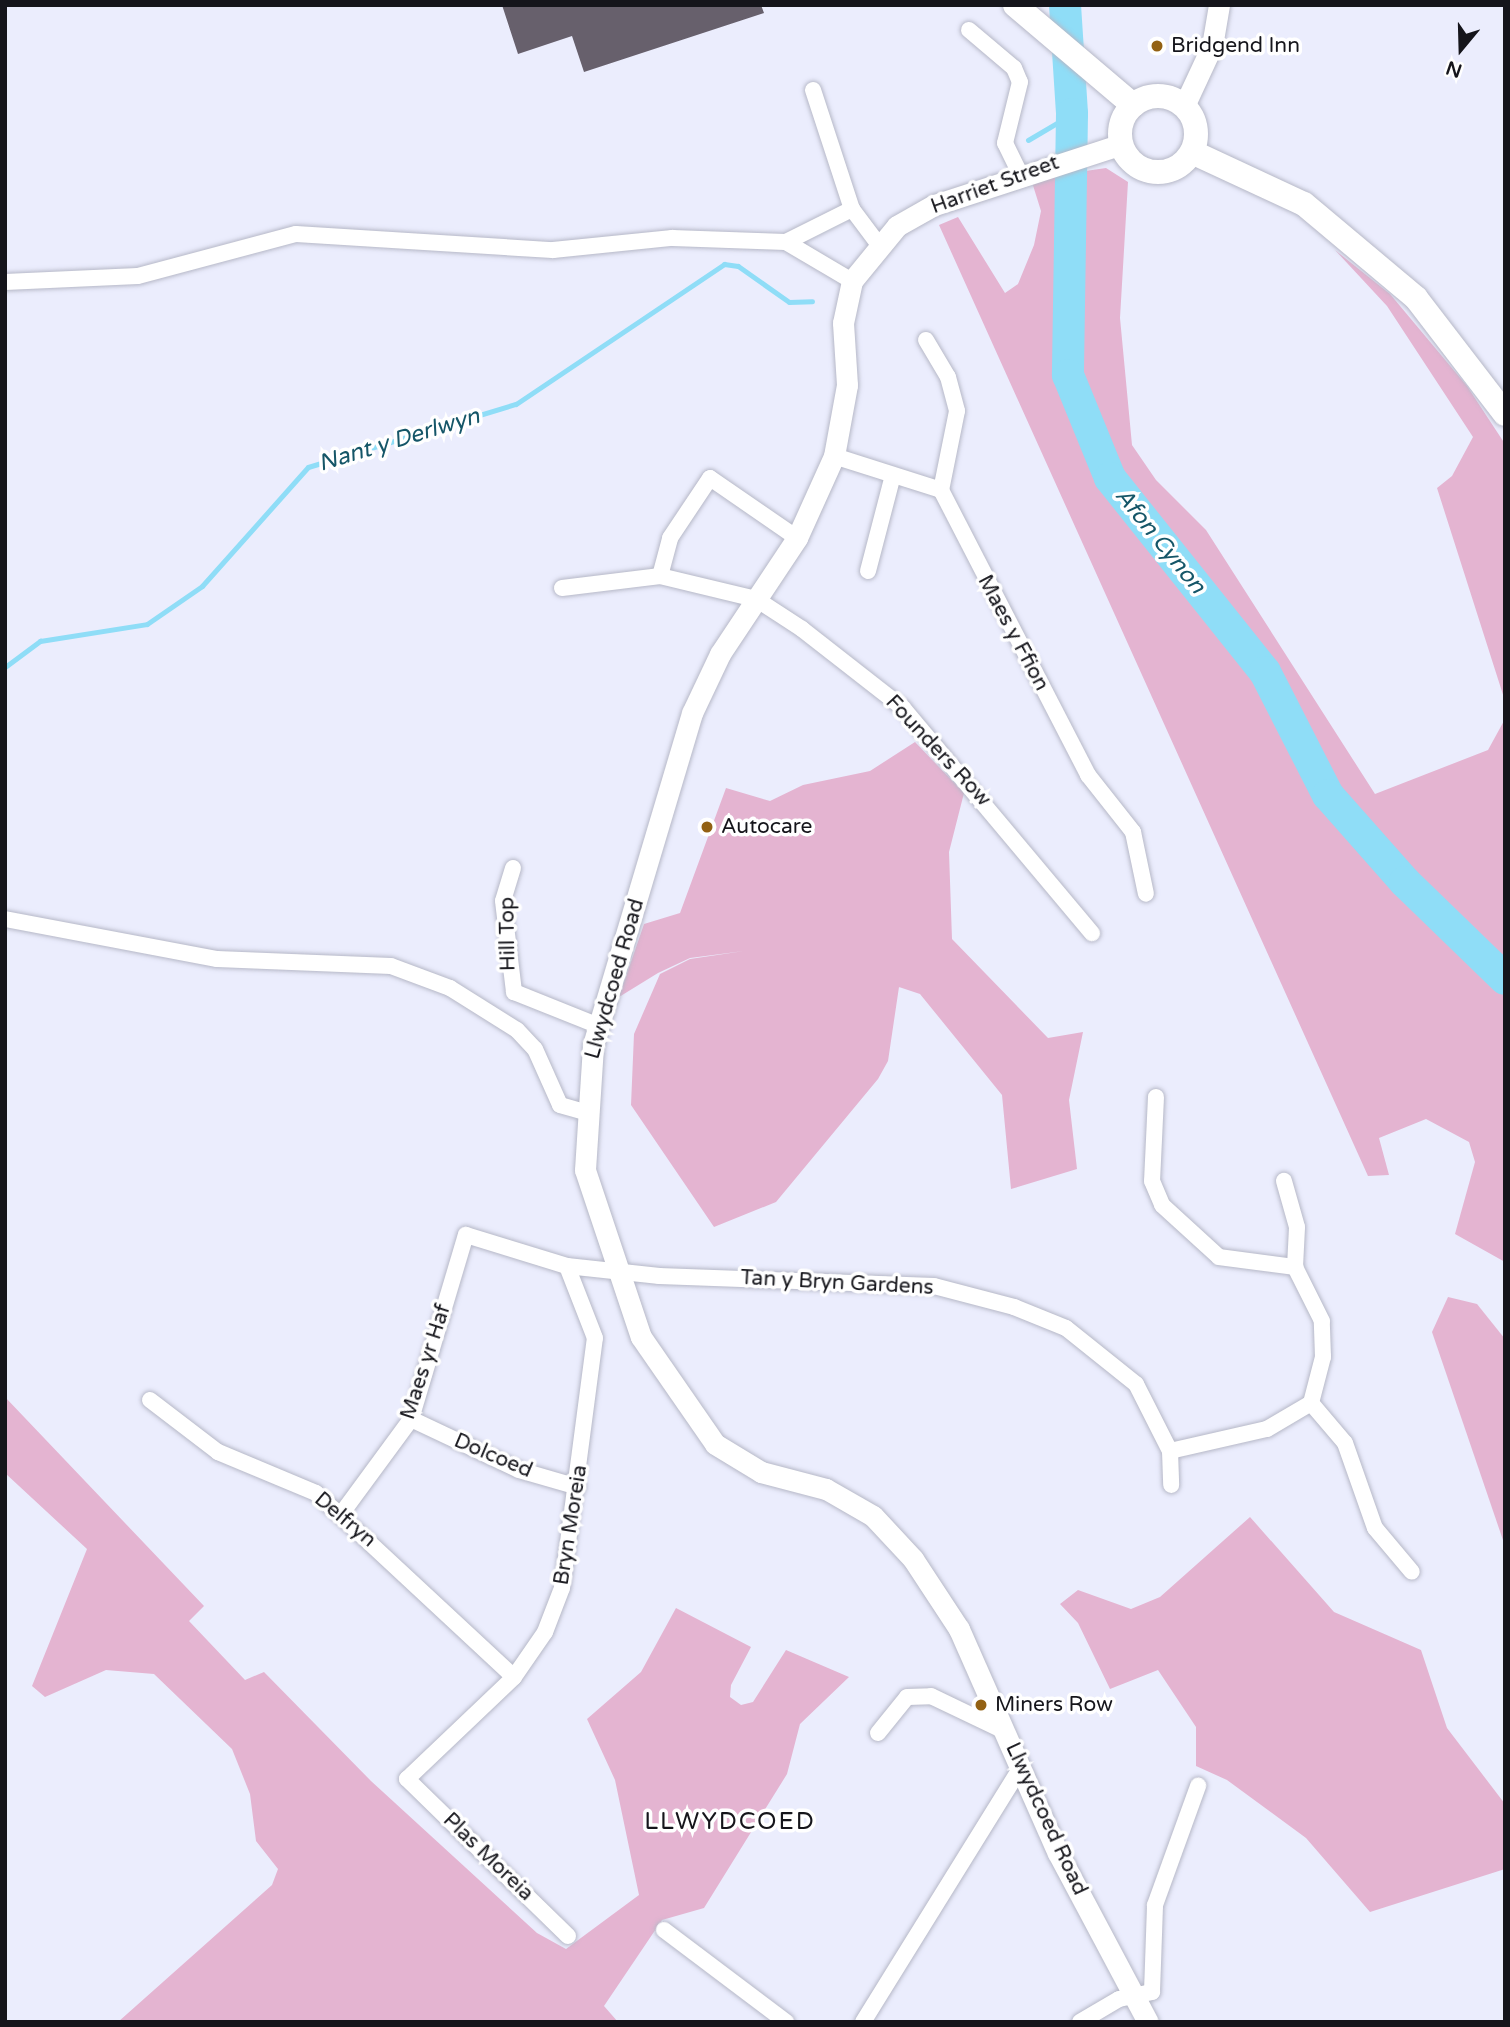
<!DOCTYPE html>
<style>
body{margin:0}
#map{position:relative;width:1510px;height:2027px;overflow:hidden;background:#ebedfd;font-family:"Varela Round",sans-serif}
div>[style]{position:absolute}
[style*='--x']{left:calc(var(--x)*1px);top:calc(var(--y)*1px);width:calc(var(--w)*1px);rotate:calc(var(--a)*1deg)}
.green>*{inset:0;background:#e4b4d1}
.stream>*{height:5px;margin:-2.5px;padding:0 2.5px;transform-origin:2.5px;border-radius:2.5px;background:#8fddf7}
.river>*{height:32px;margin:-16px;padding:0 16px;transform-origin:16px;border-radius:16px;background:#8fddf7}
.building>*{inset:0;background:#67606c}
.roads{filter:drop-shadow(0 0 2px #b6b8c7) drop-shadow(0 0 2px #b6b8c7)}
.minor>*{height:16px;margin:-8px;padding:0 8px;transform-origin:8px;border-radius:8px;background:#fff}
.secondary>*{height:21px;margin:-10.5px;padding:0 10.5px;transform-origin:10.5px;border-radius:10.5px;background:#fff}
.primary>*{height:24px;margin:-12px;padding:0 12px;transform-origin:12px;border-radius:12px;background:#fff}
.primary>.ring{margin:-12px;padding:0;box-sizing:content-box;background:none;border:24px solid #fff;border-radius:50%}
.dots>*{width:19px;height:19px;translate:-50% -50%;box-sizing:border-box;border:4px solid #fff;border-radius:50%}
span{translate:-50% -50%;white-space:nowrap;text-align:center;line-height:1.15;-webkit-text-stroke:7px #fff;paint-order:stroke}
.poi-label{font-size:21px;color:#15151b}
.left{translate:0 -50%;text-align:left}
.street-label{font-size:21px;color:#15151b}
.water-label{font-size:23px;color:#155668;font-style:italic}
.quarter-label{font-size:24px;color:#15151b;letter-spacing:2px}
.frame{position:absolute;inset:0;border:7px solid #15151b;pointer-events:none}
.north{position:absolute;left:1426px;top:14px;width:70px;height:70px;-webkit-text-stroke:5px #fff;paint-order:stroke;rotate:199deg;font-size:19px;font-weight:700;line-height:28px;text-align:center;color:#15151b}
.north::after{content:'';display:block;margin:auto;width:24px;height:32px;background:#15151b;clip-path:polygon(50% 0,100% 100%,50% 72%,0 100%)}
</style>
<div id="map">
<div class="green">
<div style="clip-path:polygon(1106px 168px,1128px 182px,1120px 318px,1132px 445px,1156px 480px,1206px 530px,1375px 794px,1488px 750px,1505px 719px,1505px 1262px,1455px 1234px,1475px 1162px,1469px 1142px,1426px 1119px,1379px 1138px,1389px 1175px,1368px 1176px,939px 225px,958px 217px,1005px 293px,1018px 284px,1034px 245px,1041px 211px,1031px 179px)"></div>
<div style="clip-path:polygon(1335px 250px,1390px 294px,1467px 386px,1505px 444px,1505px 701px,1437px 488px,1452px 476px,1473px 437px,1387px 306px)"></div>
<div style="clip-path:polygon(915px 742px,964px 793px,949px 852px,952px 939px,1048px 1038px,1083px 1032px,1069px 1100px,1077px 1169px,1011px 1189px,1002px 1095px,920px 994px,866px 976px,899px 987px,888px 1061px,878px 1079px,776px 1202px,714px 1227px,631px 1105px,634px 1034px,660px 974px,690px 959px,744px 951px,690px 958px,658px 973px,619px 997px,644px 924px,680px 913px,726px 788px,770px 801px,803px 785px,870px 771px)"></div>
<div style="clip-path:polygon(1448px 1297px,1477px 1304px,1505px 1339px,1505px 1546px,1432px 1332px)"></div>
<div style="clip-path:polygon(5px 1397px,204px 1606px,189px 1621px,245px 1680px,264px 1672px,371px 1781px,537px 1933px,566px 1949px,639px 1895px,615px 1780px,587px 1719px,641px 1672px,676px 1608px,751px 1647px,731px 1685px,730px 1697px,741px 1705px,753px 1702px,786px 1650px,849px 1677px,800px 1724px,787px 1774px,704px 1908px,662px 1920px,604px 2006px,618px 2022px,118px 2022px,272px 1885px,278px 1869px,256px 1841px,250px 1794px,232px 1749px,154px 1674px,106px 1670px,45px 1697px,32px 1686px,87px 1549px,5px 1473px)"></div>
<div style="clip-path:polygon(1250px 1517px,1334px 1612px,1421px 1650px,1447px 1728px,1505px 1804px,1505px 1869px,1370px 1912px,1306px 1838px,1227px 1780px,1196px 1766px,1196px 1727px,1158px 1670px,1110px 1689px,1078px 1623px,1060px 1604px,1078px 1590px,1131px 1609px,1160px 1597px)"></div>
</div>
<div class="stream">
<div style="--x:1028;--y:140;--w:51;--a:-30.6"></div>
<div style="--x:5;--y:667;--w:44;--a:-36.6"></div>
<div style="--x:40;--y:641;--w:108;--a:-9"></div>
<div style="--x:147;--y:624;--w:67;--a:-34.6"></div>
<div style="--x:202;--y:586;--w:159;--a:-48.3"></div>
<div style="--x:308;--y:467;--w:217;--a:-16.9"></div>
<div style="--x:516;--y:404;--w:251;--a:-33.9"></div>
<div style="--x:724;--y:264;--w:14;--a:8"></div>
<div style="--x:738;--y:266;--w:62;--a:35.2"></div>
<div style="--x:789;--y:302;--w:23;--a:-2"></div>
</div>
<div class="river">
<div style="--x:1065;--y:5;--w:109;--a:86.3"></div>
<div style="--x:1072;--y:114;--w:261;--a:90.9"></div>
<div style="--x:1068;--y:375;--w:111;--a:67.8"></div>
<div style="--x:1110;--y:478;--w:248;--a:51.4"></div>
<div style="--x:1265;--y:672;--w:138;--a:62.9"></div>
<div style="--x:1328;--y:795;--w:116;--a:48.5"></div>
<div style="--x:1405;--y:882;--w:139;--a:44.1"></div>
</div>
<div class="building">
<div style="clip-path:polygon(502px 5px,761px 5px,764px 13px,584px 72px,572px 36px,518px 54px)"></div>
</div>
<div class="roads">
<div class="minor">
<div style="--x:969;--y:30;--w:59;--a:40.2"></div>
<div style="--x:1014;--y:68;--w:15;--a:67"></div>
<div style="--x:1020;--y:82;--w:63;--a:103.8"></div>
<div style="--x:1005;--y:143;--w:34;--a:64"></div>
<div style="--x:813;--y:90;--w:125;--a:71.9"></div>
<div style="--x:786;--y:242;--w:74;--a:-26.6"></div>
<div style="--x:852;--y:209;--w:45;--a:53.1"></div>
<div style="--x:5;--y:282;--w:133;--a:-2.6"></div>
<div style="--x:138;--y:276;--w:163;--a:-14.9"></div>
<div style="--x:296;--y:234;--w:257;--a:3.6"></div>
<div style="--x:553;--y:250;--w:120;--a:-5.8"></div>
<div style="--x:672;--y:238;--w:114;--a:2"></div>
<div style="--x:786;--y:242;--w:77;--a:30.6"></div>
<div style="--x:926;--y:340;--w:43;--a:59.3"></div>
<div style="--x:948;--y:377;--w:35;--a:75"></div>
<div style="--x:957;--y:411;--w:81;--a:101.4"></div>
<div style="--x:941;--y:490;--w:321;--a:62.7"></div>
<div style="--x:1088;--y:775;--w:73;--a:51.7"></div>
<div style="--x:1133;--y:832;--w:63;--a:78.2"></div>
<div style="--x:834;--y:456;--w:112;--a:17.6"></div>
<div style="--x:868;--y:571;--w:99;--a:-75.4"></div>
<div style="--x:660;--y:576;--w:39;--a:-75"></div>
<div style="--x:670;--y:538;--w:72;--a:-56.3"></div>
<div style="--x:710;--y:478;--w:106;--a:34.6"></div>
<div style="--x:562;--y:588;--w:99;--a:-7"></div>
<div style="--x:660;--y:576;--w:99;--a:13.5"></div>
<div style="--x:756;--y:599;--w:55;--a:33.1"></div>
<div style="--x:802;--y:629;--w:128;--a:38"></div>
<div style="--x:903;--y:708;--w:294;--a:50"></div>
<div style="--x:513;--y:868;--w:34;--a:107"></div>
<div style="--x:503;--y:901;--w:92;--a:83.1"></div>
<div style="--x:514;--y:992;--w:92;--a:21.8"></div>
<div style="--x:5;--y:919;--w:216;--a:10.7"></div>
<div style="--x:217;--y:959;--w:174;--a:2.3"></div>
<div style="--x:391;--y:966;--w:63;--a:20.4"></div>
<div style="--x:450;--y:988;--w:79;--a:32.1"></div>
<div style="--x:517;--y:1030;--w:26;--a:47"></div>
<div style="--x:535;--y:1049;--w:61;--a:65.9"></div>
<div style="--x:560;--y:1105;--w:25;--a:16"></div>
<div style="--x:1156;--y:1097;--w:84;--a:92.7"></div>
<div style="--x:1152;--y:1181;--w:26;--a:67"></div>
<div style="--x:1162;--y:1205;--w:77;--a:42.4"></div>
<div style="--x:1219;--y:1257;--w:77;--a:7.5"></div>
<div style="--x:150;--y:1400;--w:86;--a:37.4"></div>
<div style="--x:218;--y:1452;--w:106;--a:22.7"></div>
<div style="--x:316;--y:1493;--w:270;--a:42.9"></div>
<div style="--x:1311;--y:1403;--w:52;--a:49.6"></div>
<div style="--x:1345;--y:1443;--w:90;--a:70.6"></div>
<div style="--x:1375;--y:1528;--w:57;--a:49.9"></div>
<div style="--x:411;--y:1419;--w:119;--a:25.3"></div>
<div style="--x:519;--y:1470;--w:61;--a:16.1"></div>
<div style="--x:1170;--y:1451;--w:99;--a:-12.8"></div>
<div style="--x:1267;--y:1429;--w:51;--a:-30.6"></div>
<div style="--x:1311;--y:1403;--w:48;--a:-75.4"></div>
<div style="--x:1323;--y:1357;--w:36;--a:-92"></div>
<div style="--x:1322;--y:1321;--w:60;--a:-116.6"></div>
<div style="--x:1295;--y:1267;--w:40;--a:-87.1"></div>
<div style="--x:1297;--y:1227;--w:48;--a:-105.8"></div>
<div style="--x:342;--y:1513;--w:117;--a:-53.7"></div>
<div style="--x:411;--y:1419;--w:192;--a:-73.4"></div>
<div style="--x:466;--y:1235;--w:106;--a:17.1"></div>
<div style="--x:878;--y:1733;--w:46;--a:-51.1"></div>
<div style="--x:907;--y:1697;--w:24;--a:-2"></div>
<div style="--x:931;--y:1696;--w:83;--a:25.6"></div>
<div style="--x:664;--y:1930;--w:153;--a:37"></div>
<div style="--x:568;--y:1936;--w:225;--a:-135.7"></div>
<div style="--x:407;--y:1779;--w:148;--a:-43.6"></div>
<div style="--x:514;--y:1677;--w:55;--a:-55.4"></div>
<div style="--x:545;--y:1632;--w:47;--a:-68.9"></div>
<div style="--x:562;--y:1588;--w:252;--a:-82.5"></div>
<div style="--x:595;--y:1338;--w:77;--a:-111.3"></div>
<div style="--x:567;--y:1266;--w:93;--a:6.2"></div>
<div style="--x:659;--y:1276;--w:275;--a:2.1"></div>
<div style="--x:934;--y:1286;--w:83;--a:14.7"></div>
<div style="--x:1014;--y:1307;--w:56;--a:22"></div>
<div style="--x:1066;--y:1328;--w:90;--a:38.7"></div>
<div style="--x:1136;--y:1384;--w:75;--a:63.1"></div>
<div style="--x:1170;--y:1451;--w:34;--a:88"></div>
<div style="--x:863;--y:2022;--w:296;--a:-58.2"></div>
<div style="--x:1080;--y:2022;--w:45;--a:-30.5"></div>
<div style="--x:1119;--y:1999;--w:34;--a:-12"></div>
<div style="--x:1152;--y:1992;--w:87;--a:-88"></div>
<div style="--x:1155;--y:1905;--w:127;--a:-70.1"></div>
</div>
<div class="secondary">
<div style="--x:1184;--y:106;--w:66;--a:-65"></div>
<div style="--x:1212;--y:46;--w:42;--a:-80.3"></div>
<div style="--x:1122;--y:144;--w:198;--a:162"></div>
<div style="--x:934;--y:205;--w:43;--a:150.4"></div>
<div style="--x:897;--y:226;--w:71;--a:129.3"></div>
<div style="--x:852;--y:281;--w:43;--a:102.1"></div>
<div style="--x:843;--y:323;--w:62;--a:86.3"></div>
<div style="--x:847;--y:385;--w:72;--a:100.4"></div>
<div style="--x:834;--y:456;--w:90;--a:114.3"></div>
<div style="--x:797;--y:538;--w:139;--a:123.6"></div>
<div style="--x:720;--y:654;--w:65;--a:115.4"></div>
<div style="--x:692;--y:713;--w:347;--a:106.6"></div>
<div style="--x:593;--y:1046;--w:124;--a:93.7"></div>
<div style="--x:585;--y:1170;--w:176;--a:71.5"></div>
<div style="--x:641;--y:1337;--w:130;--a:55.3"></div>
<div style="--x:715;--y:1444;--w:54;--a:31.3"></div>
<div style="--x:761;--y:1472;--w:67;--a:14.7"></div>
<div style="--x:826;--y:1489;--w:54;--a:29.9"></div>
<div style="--x:873;--y:1516;--w:59;--a:47.1"></div>
<div style="--x:913;--y:1559;--w:84;--a:56.7"></div>
<div style="--x:959;--y:1629;--w:245;--a:66.2"></div>
<div style="--x:1058;--y:1853;--w:191;--a:62"></div>
</div>
<div class="primary">
<div style="--x:1015;--y:5;--w:155;--a:40.3"></div>
<div class="ring" style="left:1120px;top:96px;width:52px;height:52px"></div>
<div style="--x:1192;--y:152;--w:123;--a:24.9"></div>
<div style="--x:1304;--y:204;--w:146;--a:40"></div>
<div style="--x:1416;--y:298;--w:146;--a:52.5"></div>
</div>
</div>
<div class="dots">
<div style="left:1157px;top:46px;background:#936113"></div>
<div style="left:707px;top:827px;background:#936113"></div>
<div style="left:981px;top:1705px;background:#936113"></div>
</div>
<div class="poi-label">
<span class="left" style="left:1171px;top:46px">Bridgend Inn</span>
<span class="left" style="left:721px;top:827px">Autocare</span>
<span class="left" style="left:995px;top:1705px">Miners Row</span>
</div>
<div class="street-label">
<span style="left:995px;top:185px;rotate:-20deg">Harriet Street</span>
<span style="left:1013px;top:633px;rotate:62deg">Maes y Ffion</span>
<span style="left:938px;top:751px;rotate:47deg">Founders Row</span>
<span style="left:508px;top:934px;rotate:-91deg">Hill Top</span>
<span style="left:615px;top:979px;rotate:-74deg">Llwydcoed Road</span>
<span style="left:837px;top:1283px;rotate:3deg">Tan y Bryn Gardens</span>
<span style="left:426px;top:1362px;rotate:-72deg">Maes yr Haf</span>
<span style="left:493px;top:1456px;rotate:23deg">Dolcoed</span>
<span style="left:345px;top:1520px;rotate:40deg">Delfryn</span>
<span style="left:571px;top:1525px;rotate:-81deg">Bryn Moreia</span>
<span style="left:1046px;top:1819px;rotate:65deg">Llwydcoed Road</span>
<span style="left:488px;top:1857px;rotate:44deg">Plas Moreia</span>
</div>
<div class="water-label">
<span style="left:399px;top:440px;rotate:-17deg">Nant y Derlwyn</span>
<span style="left:1160px;top:541px;rotate:51deg">Afon Cynon</span>
</div>
<div class="quarter-label">
<span style="left:730px;top:1822px">LLWYDCOED</span>
</div>
<div class="frame"></div>
<div class="north">N</div>
</div>
